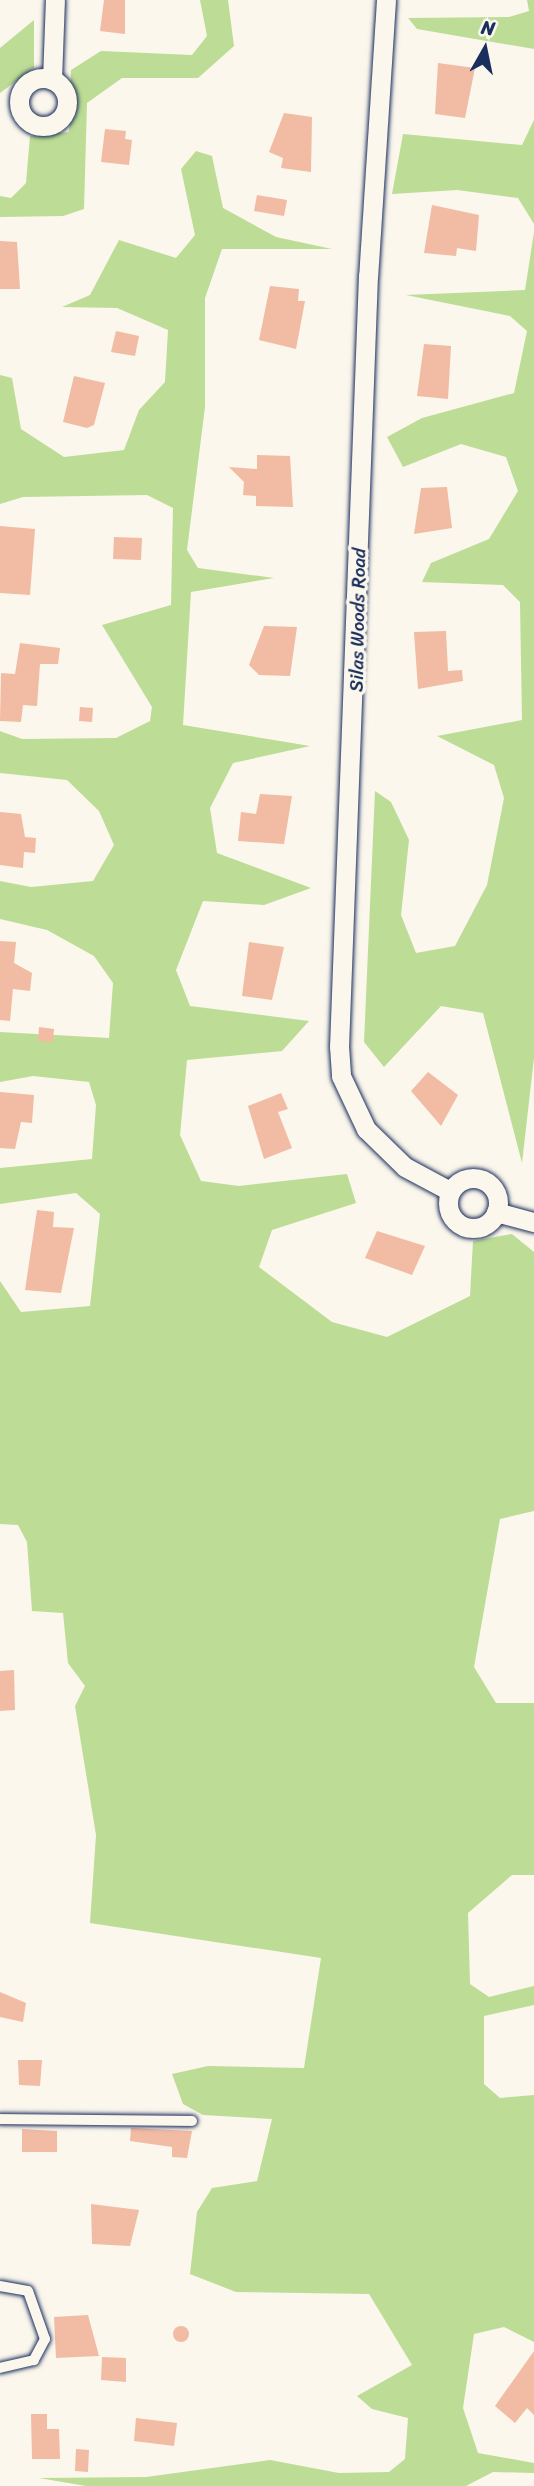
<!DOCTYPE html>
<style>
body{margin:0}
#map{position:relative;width:534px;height:2486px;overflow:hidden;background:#fbf7ec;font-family:Sriracha,sans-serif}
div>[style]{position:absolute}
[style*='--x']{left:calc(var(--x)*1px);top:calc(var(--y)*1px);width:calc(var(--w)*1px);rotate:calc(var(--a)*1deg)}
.green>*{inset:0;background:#bddc95}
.building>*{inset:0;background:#f1bba4}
.round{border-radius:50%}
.roads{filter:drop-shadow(0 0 2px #1b2f5e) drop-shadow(0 0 2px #1b2f5e)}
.service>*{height:10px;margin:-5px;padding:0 5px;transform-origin:5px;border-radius:5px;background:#fbf7ec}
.minor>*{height:19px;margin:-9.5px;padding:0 9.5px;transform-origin:9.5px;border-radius:9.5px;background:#fbf7ec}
.minor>.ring{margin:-9.5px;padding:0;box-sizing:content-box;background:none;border:19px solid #fbf7ec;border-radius:50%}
span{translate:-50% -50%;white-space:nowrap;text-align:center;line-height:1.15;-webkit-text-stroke:7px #fbf7ec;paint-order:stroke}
.street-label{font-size:19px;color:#1b2f5e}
.north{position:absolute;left:450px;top:14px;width:70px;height:70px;-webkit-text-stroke:5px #fbf7ec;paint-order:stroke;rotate:9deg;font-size:19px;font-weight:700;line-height:28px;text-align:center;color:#1b2f5e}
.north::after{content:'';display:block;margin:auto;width:24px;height:32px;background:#1b2f5e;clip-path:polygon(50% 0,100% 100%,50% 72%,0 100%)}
</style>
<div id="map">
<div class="green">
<div style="clip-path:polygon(200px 0,228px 0,234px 46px,198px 78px,122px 78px,87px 103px,84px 209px,63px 216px,0 217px,0 196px,11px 198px,26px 183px,30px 136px,69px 132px,71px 70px,101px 51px,192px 55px,207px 36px)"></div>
<div style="clip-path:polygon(527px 0,534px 0,534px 49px,417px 29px,408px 18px,509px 17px,529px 11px)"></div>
<div style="clip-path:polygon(34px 20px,34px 68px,0 93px,0 48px)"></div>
<div style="clip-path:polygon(534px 120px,534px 224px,518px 198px,457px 190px,392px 194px,403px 134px,522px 145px)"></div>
<div style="clip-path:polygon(196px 151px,212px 156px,223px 208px,276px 237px,332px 249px,222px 249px,205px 298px,205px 407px,187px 550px,198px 568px,274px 578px,191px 592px,183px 725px,310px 746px,233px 763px,210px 808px,217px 853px,311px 888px,264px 905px,203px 901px,176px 970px,190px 1006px,309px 1021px,282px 1051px,187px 1060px,180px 1135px,201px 1181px,239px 1186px,347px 1174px,356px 1203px,272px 1230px,259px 1267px,332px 1322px,387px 1337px,470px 1296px,473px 1241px,512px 1234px,534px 1252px,534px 1511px,500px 1519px,474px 1667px,496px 1703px,534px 1703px,534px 1875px,512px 1875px,468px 1913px,470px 1984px,489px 1997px,534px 1986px,534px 2005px,484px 2016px,484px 2084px,500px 2098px,534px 2095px,534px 2342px,504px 2327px,474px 2334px,463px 2408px,478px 2453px,534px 2463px,534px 2473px,493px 2472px,466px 2486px,86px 2486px,39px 2478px,146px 2477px,270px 2460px,339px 2473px,389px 2472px,405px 2459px,408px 2418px,372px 2409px,357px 2396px,412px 2365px,369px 2294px,236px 2292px,190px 2274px,197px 2212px,212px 2188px,257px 2181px,272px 2119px,203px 2115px,183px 2104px,172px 2074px,208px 2066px,304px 2068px,321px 1958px,90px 1923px,96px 1835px,75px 1706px,85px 1686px,68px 1663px,63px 1613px,32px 1611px,27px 1542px,18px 1525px,0 1524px,0 1281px,21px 1312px,90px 1306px,100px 1214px,76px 1193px,0 1204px,0 1168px,92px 1159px,96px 1105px,89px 1082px,33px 1076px,0 1082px,0 1032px,109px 1038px,113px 983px,94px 956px,47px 930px,0 919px,0 881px,31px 887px,93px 881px,114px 845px,99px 811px,67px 780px,0 773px,0 731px,22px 739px,116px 738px,150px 721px,152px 707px,102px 625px,171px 605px,173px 508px,147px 495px,23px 497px,0 504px,0 375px,12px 378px,21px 429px,64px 457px,124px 450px,139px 410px,165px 382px,168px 330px,117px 308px,62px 307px,90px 295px,119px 240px,176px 258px,195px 235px,181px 169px)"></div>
<div style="clip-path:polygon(534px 232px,534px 1058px,522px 1163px,483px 1013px,441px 1006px,384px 1067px,364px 1042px,375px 791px,391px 802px,409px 840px,401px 915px,416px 953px,455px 946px,487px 885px,504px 798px,494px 765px,437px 736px,522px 720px,520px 602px,503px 585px,422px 582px,431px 563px,489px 539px,518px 491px,506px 457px,461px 444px,403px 467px,387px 437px,422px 418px,514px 393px,527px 331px,510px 316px,406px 295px,525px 290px)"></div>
</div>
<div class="building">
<div style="clip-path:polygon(104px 0,125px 0,125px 34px,100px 31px)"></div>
<div style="clip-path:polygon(438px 63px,475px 68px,465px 118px,435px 114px)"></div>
<div style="clip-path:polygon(284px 113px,312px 117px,311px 172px,281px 168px,283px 158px,269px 152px)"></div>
<div style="clip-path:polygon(105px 129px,126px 131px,125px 139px,132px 140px,129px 165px,101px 162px)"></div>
<div style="clip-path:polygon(257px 195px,287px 200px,284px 216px,254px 211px)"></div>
<div style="clip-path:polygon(432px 205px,479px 215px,476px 251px,457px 248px,456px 256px,424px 253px)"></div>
<div style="clip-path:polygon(0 241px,17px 242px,20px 289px,0 289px)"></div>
<div style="clip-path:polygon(270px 286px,299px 289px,298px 301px,305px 301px,296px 349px,259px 340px)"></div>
<div style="clip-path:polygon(116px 331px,139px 336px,135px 356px,111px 352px)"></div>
<div style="clip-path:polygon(424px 344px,451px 346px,448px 399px,417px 396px)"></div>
<div style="clip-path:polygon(74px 376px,105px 383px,94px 425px,87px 428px,63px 422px)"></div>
<div style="clip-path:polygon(257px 455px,290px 456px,293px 507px,256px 506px,256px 496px,243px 495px,244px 482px,229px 467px,257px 469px)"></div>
<div style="clip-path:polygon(447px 487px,452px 528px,414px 534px,421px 488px)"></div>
<div style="clip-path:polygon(0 526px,35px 529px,30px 595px,0 593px)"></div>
<div style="clip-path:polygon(114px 537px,142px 538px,141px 560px,113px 559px)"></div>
<div style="clip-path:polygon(264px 626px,297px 627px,290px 676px,259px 675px,249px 665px)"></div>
<div style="clip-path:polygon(446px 631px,448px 671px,462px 670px,463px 681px,418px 689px,414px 632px)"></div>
<div style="clip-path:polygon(20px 643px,60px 648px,58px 664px,40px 664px,37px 706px,23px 705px,21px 722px,0 721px,1px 673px,15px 674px)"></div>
<div style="clip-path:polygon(80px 707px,93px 708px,92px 722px,79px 721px)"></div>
<div style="clip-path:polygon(260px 794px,292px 796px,284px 844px,238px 841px,241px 812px,256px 814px)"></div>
<div style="clip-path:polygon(0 812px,21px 814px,25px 837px,36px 838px,35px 853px,24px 852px,23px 868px,0 865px)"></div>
<div style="clip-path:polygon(0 941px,16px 942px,14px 963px,32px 973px,30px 991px,13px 989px,10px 1021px,0 1020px)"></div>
<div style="clip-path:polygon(249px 942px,284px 947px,272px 1000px,242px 996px)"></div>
<div style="clip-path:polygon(39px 1027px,54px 1029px,53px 1042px,38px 1041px)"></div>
<div style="clip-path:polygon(428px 1072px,458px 1095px,441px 1126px,411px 1091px)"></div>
<div style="clip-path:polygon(0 1092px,34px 1095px,32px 1123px,21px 1122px,15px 1149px,0 1148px)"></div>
<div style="clip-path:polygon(281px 1093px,288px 1109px,278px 1112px,292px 1148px,264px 1159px,248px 1106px)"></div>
<div style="clip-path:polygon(37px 1210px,54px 1212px,53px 1227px,74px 1228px,61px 1293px,25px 1290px)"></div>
<div style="clip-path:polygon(377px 1231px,425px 1246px,412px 1275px,365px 1258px)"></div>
<div style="clip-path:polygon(14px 1670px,15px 1710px,0 1711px,0 1671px)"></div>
<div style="clip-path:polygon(0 1992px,26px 2003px,23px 2022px,0 2017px)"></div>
<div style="clip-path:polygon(18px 2060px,42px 2060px,40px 2086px,19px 2085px)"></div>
<div style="clip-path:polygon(131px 2128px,192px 2131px,187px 2158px,172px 2157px,172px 2147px,130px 2141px)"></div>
<div style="clip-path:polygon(22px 2129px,57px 2131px,57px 2152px,22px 2152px)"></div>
<div style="clip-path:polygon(91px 2204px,139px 2210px,130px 2246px,92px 2244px)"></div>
<div style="clip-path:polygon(88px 2315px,99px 2356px,56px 2358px,54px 2317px)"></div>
<div class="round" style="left:173px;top:2326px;width:16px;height:16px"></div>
<div style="clip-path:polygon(534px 2351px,534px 2415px,527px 2408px,515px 2423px,495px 2406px)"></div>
<div style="clip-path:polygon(102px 2357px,126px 2358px,126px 2382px,101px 2380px)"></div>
<div style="clip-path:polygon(31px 2414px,47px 2414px,47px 2429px,59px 2429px,60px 2459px,32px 2459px)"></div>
<div style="clip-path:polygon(136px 2418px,177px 2423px,174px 2446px,134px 2441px)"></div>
<div style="clip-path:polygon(76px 2449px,89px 2450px,88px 2472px,75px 2471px)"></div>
</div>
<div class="roads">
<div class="service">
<div style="--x:0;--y:2119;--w:192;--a:0.6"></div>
<div style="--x:0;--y:2286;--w:28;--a:10"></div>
<div style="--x:28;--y:2291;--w:51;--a:70.5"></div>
<div style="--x:45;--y:2339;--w:24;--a:118"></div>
<div style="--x:34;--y:2360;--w:35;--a:167"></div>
</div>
<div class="minor">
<div style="--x:386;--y:0;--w:276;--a:93.7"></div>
<div style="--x:368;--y:275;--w:772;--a:92.15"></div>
<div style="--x:339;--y:1046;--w:30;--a:86"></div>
<div style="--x:341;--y:1076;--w:59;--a:64.7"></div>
<div style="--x:366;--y:1129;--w:54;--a:44.3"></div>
<div style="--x:405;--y:1167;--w:51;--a:28.1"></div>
<div class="ring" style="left:19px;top:78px;width:29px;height:29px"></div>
<div style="--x:52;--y:80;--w:80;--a:-87.9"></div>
<div class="ring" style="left:448px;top:1178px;width:31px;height:31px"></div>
<div style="--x:496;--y:1212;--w:39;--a:15"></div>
</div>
</div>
<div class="street-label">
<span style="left:358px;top:620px;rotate:-89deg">Silas Woods Road</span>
</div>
<div class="north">N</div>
</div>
